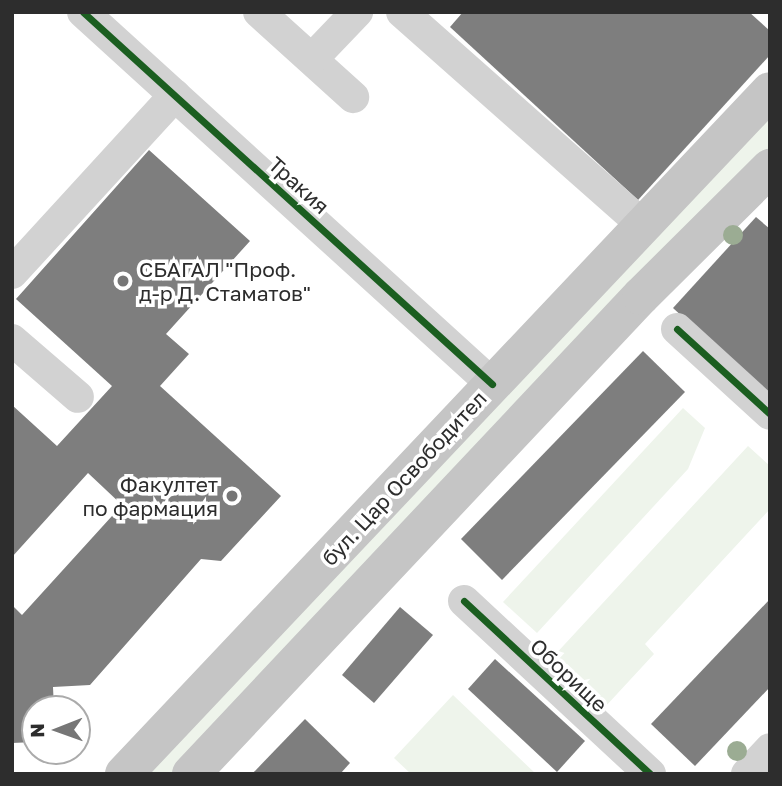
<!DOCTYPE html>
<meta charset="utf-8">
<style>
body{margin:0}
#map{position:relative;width:782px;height:786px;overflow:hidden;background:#fff;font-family:"Golos Text",sans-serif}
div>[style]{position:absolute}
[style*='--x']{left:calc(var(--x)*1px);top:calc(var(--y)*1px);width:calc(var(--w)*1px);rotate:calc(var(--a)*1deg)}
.green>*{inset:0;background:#eef4eb}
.building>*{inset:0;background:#7e7e7e}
.minor>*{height:32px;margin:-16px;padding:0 16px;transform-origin:16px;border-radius:16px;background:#d2d2d2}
.major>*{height:38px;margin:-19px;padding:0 19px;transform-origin:19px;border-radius:19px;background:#c5c5c5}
.cycleway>*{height:7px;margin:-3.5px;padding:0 3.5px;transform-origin:3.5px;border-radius:3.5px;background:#1b5e20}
.trees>*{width:20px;height:20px;margin:-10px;border-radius:50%;background:#9bac93}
.dots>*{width:19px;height:19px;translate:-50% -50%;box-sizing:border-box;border:4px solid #fff;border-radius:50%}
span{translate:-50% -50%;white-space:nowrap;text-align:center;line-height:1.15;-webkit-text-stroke:7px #fff;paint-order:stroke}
.street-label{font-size:21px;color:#2d2d2d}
.poi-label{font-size:21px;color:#2d2d2d}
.left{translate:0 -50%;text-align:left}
.right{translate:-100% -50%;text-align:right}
.frame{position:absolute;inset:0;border:14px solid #2d2d2d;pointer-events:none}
.north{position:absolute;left:21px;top:695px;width:70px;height:70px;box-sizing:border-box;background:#fff;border:2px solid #ababab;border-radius:50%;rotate:269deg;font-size:19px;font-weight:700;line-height:28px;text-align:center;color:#2d2d2d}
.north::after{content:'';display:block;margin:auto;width:24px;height:32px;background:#767676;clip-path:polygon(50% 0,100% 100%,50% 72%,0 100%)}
</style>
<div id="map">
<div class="green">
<div style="clip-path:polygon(770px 91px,770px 165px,191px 774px,124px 774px)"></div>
<div style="clip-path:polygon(683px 408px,705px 428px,688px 469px,537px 633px,503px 602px)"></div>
<div style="clip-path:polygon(748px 446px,770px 466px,770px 509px,645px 644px,654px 654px,605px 707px,552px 658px)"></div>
<div style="clip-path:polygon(453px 695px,536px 774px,411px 774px,394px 758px)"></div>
</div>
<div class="building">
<div style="clip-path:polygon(463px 12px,749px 12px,770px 31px,770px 55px,638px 200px,450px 27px)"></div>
<div style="clip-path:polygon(149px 150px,250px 241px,166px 334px,189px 354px,160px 386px,281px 496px,221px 561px,201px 559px,90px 685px,53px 687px,54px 709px,35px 709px,35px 742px,12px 743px,12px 605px,22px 615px,122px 505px,88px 473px,12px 557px,12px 405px,57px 446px,112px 386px,16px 299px)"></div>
<div style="clip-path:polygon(756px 217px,770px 229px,770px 397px,673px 308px)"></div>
<div style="clip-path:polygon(643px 351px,685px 392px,502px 580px,461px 539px)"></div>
<div style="clip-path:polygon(770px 599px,770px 687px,695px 766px,651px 724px)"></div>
<div style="clip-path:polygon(400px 607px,433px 635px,374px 703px,342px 675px)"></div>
<div style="clip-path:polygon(495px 659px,585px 741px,557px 772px,468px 689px)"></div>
<div style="clip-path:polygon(305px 719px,350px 763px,340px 774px,252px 774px)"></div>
</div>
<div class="minor">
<div style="--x:83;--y:12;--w:553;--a:42.29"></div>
<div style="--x:259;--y:12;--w:127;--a:42.1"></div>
<div style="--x:402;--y:12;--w:322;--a:41.5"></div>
<div style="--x:313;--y:58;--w:64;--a:-46.3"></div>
<div style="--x:12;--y:273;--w:241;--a:-47.5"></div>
<div style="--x:677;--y:329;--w:126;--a:42.4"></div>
<div style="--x:12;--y:340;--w:87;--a:40.8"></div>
<div style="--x:464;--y:601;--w:254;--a:42.9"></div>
<div style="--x:747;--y:774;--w:34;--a:-47"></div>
</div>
<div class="major">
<div style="--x:124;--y:774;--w:940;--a:-46.59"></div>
<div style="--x:191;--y:774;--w:656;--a:-46.73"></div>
<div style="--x:641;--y:296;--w:182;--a:-44.8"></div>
</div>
<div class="cycleway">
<div style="--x:83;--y:12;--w:553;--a:42.29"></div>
<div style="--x:677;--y:329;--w:126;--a:42.4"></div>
<div style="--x:464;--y:601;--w:254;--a:42.9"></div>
</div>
<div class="trees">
<div style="left:733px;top:235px"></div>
<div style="left:737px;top:751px"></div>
</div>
<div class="dots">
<div style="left:123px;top:281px;background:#767676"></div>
<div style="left:232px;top:496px;background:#767676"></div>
</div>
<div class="street-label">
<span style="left:299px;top:185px;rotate:42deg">Тракия</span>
<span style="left:404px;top:478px;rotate:-47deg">бул. Цар Освободител</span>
<span style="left:569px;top:675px;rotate:43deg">Оборище</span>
</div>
<div class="poi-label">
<span class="left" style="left:139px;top:281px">СБАГАЛ "Проф.<br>д-р Д. Стаматов"</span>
<span class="right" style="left:218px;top:496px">Факултет<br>по фармация</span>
</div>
<div class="frame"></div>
<div class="north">N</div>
</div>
